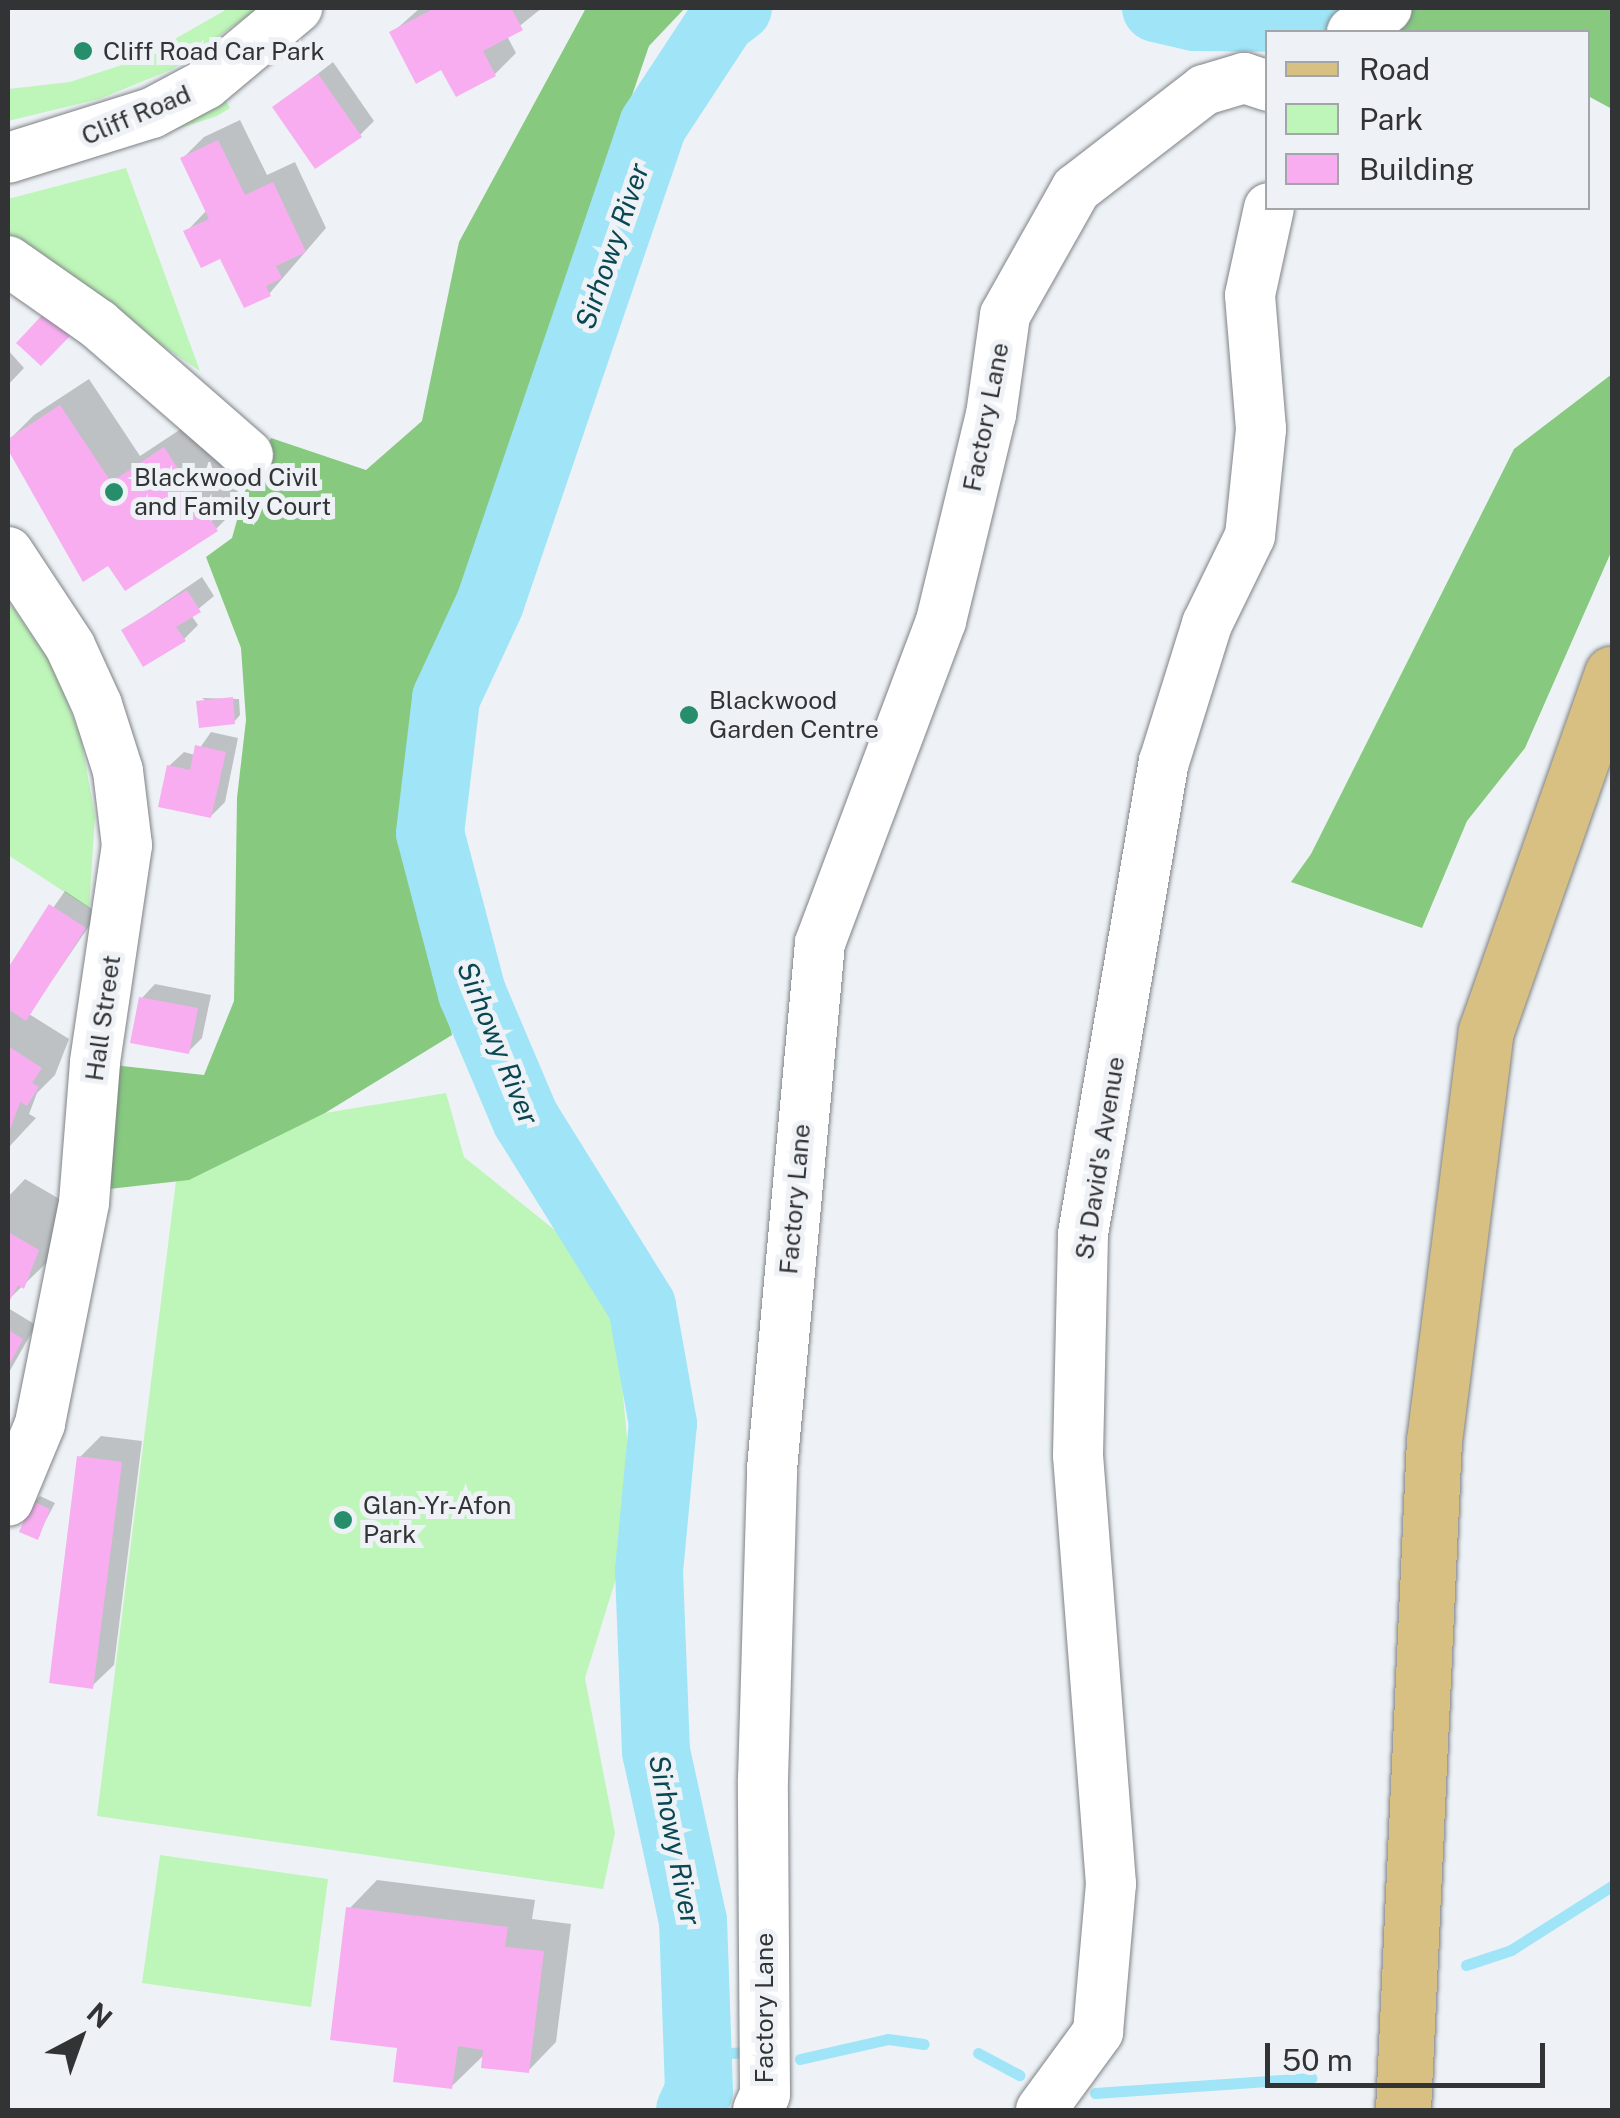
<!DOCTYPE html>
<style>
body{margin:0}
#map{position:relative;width:1620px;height:2118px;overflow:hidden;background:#eef2f6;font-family:"Public Sans",sans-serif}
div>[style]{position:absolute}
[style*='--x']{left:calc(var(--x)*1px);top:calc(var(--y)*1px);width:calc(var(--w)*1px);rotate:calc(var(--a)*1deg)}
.green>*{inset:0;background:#bef5b8}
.forest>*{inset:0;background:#86c97f}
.shadow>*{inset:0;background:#0003}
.stream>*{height:11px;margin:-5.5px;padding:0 5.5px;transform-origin:5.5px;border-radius:5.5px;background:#9fe5f7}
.river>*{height:68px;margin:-34px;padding:0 34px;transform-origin:34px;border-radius:34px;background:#9fe5f7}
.building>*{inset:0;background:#f9adf1}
.roads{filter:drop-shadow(0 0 2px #7f8286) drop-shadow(0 0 2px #7f8286)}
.minor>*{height:50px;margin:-25px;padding:0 25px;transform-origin:25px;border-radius:25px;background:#fff}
.major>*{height:55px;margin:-27.5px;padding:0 27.5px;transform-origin:27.5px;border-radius:27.5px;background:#d8bf82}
.dots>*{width:28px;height:28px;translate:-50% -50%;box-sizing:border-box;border:5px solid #eef2f6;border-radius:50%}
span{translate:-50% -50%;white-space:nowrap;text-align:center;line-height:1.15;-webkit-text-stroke:10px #eef2f6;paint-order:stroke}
.poi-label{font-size:25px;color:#323335}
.left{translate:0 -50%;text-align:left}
.street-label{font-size:25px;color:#323335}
.water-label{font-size:28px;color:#094753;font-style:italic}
.frame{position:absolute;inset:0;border:10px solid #323335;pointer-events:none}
.legend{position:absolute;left:1265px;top:30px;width:325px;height:180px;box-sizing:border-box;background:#eef2f6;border:2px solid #a3a6a9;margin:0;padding:12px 18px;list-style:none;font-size:30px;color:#323335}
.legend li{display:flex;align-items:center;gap:20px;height:50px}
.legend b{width:50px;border:2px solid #a3a6a9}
.north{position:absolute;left:30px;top:1988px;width:100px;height:100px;-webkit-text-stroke:8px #eef2f6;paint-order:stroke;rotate:41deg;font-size:28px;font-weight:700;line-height:40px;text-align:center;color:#323335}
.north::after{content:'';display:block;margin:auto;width:35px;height:45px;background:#323335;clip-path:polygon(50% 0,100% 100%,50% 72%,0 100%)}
.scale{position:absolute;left:1265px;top:2043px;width:280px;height:45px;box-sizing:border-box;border:5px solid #323335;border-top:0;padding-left:12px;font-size:30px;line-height:35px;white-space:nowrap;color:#323335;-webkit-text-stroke:8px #eef2f6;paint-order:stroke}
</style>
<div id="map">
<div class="green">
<div style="clip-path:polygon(229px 8px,258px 8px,173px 69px,99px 99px,8px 121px,8px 89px,70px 82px,140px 59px)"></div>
<div style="clip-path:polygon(221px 92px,230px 108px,217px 116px,8px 185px,8px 176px)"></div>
<div style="clip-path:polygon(126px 168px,200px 371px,8px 242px,8px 199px)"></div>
<div style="clip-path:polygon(8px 601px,55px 669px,81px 739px,95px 816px,89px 908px,8px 855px)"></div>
<div style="clip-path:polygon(446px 1093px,464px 1157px,612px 1276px,629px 1460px,624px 1553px,585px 1678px,615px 1833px,603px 1889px,97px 1816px,176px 1181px,325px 1113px)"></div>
<div style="clip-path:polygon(160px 1855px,328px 1879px,311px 2007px,142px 1983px)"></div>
</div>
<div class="forest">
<div style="clip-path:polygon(586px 8px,685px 8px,649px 46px,435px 668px,408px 819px,452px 1035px,325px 1113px,189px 1180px,109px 1189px,113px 1065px,204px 1075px,234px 1001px,237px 798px,246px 720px,241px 648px,206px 557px,232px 538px,246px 488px,271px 438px,366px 470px,422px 421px,459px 242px)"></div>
<div style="clip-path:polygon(1234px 8px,1612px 8px,1612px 109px,1588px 96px,1588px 32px,1268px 32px,1267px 49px)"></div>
<div style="clip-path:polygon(1612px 374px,1612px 550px,1525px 748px,1467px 821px,1422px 928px,1291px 882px,1311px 854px,1514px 449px)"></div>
</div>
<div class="shadow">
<div style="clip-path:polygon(420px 8px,542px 8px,507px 36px,516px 53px,495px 74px,442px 66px,392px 33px)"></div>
<div style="clip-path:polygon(333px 62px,374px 121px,360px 135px,275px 107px)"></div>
<div style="clip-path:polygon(240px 120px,267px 175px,295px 162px,326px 228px,269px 294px,186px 232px,207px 210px,183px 158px,204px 137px)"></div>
<div style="clip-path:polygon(8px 350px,24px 368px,8px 385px)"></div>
<div style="clip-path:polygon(89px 379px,140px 456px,193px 421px,244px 501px,216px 529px,109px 562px,84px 578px,8px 441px,34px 415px)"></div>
<div style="clip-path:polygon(202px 577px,214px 596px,191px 615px,198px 625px,184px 639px,124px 630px)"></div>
<div style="clip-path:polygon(202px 698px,239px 699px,240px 715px,234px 722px)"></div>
<div style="clip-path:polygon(211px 732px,238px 738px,225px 802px,211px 816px,169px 766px,184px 752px,195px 755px)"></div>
<div style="clip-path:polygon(65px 891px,98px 913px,29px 1014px,69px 1039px,55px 1075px,37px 1093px,29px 1114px,36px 1118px,8px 1148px,8px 972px)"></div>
<div style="clip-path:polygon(155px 984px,211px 995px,202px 1038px,188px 1052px,141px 999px)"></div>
<div style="clip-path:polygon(25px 1179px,77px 1209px,64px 1246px,8px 1300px,8px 1197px)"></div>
<div style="clip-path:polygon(8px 1308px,36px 1325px,8px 1374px)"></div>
<div style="clip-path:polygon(101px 1436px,142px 1441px,114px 1665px,92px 1686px,80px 1457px)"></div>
<div style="clip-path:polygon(40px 1496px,55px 1503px,37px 1537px,34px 1503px)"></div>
<div style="clip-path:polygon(377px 1880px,535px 1900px,532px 1919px,571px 1924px,556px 2042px,528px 2071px,486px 2053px,451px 2087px,400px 2046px,349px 1909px)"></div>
</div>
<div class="stream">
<div style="--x:1466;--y:1965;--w:47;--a:-18.4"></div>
<div style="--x:1511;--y:1950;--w:120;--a:-32.4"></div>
<div style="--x:978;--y:2053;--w:47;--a:28.2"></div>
<div style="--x:697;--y:2055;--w:50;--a:-3.4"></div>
<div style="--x:800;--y:2059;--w:90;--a:-12.8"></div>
<div style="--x:888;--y:2039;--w:36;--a:8"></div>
<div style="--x:1095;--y:2093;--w:217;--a:-4"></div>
</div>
<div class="river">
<div style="--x:1156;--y:8;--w:40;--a:13"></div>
<div style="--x:1195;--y:17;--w:100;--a:0.6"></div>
<div style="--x:1295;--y:18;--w:17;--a:-36"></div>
<div style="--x:690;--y:2110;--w:21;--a:-65"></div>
<div style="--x:699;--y:2091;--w:170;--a:-92"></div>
<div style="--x:693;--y:1921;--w:173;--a:-102.3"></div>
<div style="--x:656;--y:1752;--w:181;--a:-92.2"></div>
<div style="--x:649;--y:1571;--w:148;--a:-84.6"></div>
<div style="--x:663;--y:1424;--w:120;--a:-100.1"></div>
<div style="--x:642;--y:1306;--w:219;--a:-121.9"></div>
<div style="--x:526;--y:1120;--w:138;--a:-113"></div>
<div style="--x:472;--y:993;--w:165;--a:-104.7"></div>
<div style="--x:430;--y:833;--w:136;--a:-83.2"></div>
<div style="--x:446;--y:698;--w:105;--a:-65.1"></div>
<div style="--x:490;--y:603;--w:505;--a:-71.17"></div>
<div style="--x:653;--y:125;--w:126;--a:-56.7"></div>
<div style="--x:722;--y:20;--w:20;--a:-37"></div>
</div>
<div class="building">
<div style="clip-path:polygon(435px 8px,511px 8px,523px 30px,483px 51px,496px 76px,456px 97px,441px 70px,416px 84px,389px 32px)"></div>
<div style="clip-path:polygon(318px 74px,362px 137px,315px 169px,272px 107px)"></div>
<div style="clip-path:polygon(218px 140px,245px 195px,273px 182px,306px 252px,276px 266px,282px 278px,266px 286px,271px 296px,244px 308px,220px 259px,201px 268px,183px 231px,209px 219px,180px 158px)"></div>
<div style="clip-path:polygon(45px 312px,71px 335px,41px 366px,16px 343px)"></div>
<div style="clip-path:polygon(60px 405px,111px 482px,164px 447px,218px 531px,125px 591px,108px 566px,83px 582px,8px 450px,8px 439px)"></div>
<div style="clip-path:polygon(187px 590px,201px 612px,176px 627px,186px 641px,143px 667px,121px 630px)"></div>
<div style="clip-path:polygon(233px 697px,235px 724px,199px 728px,196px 701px)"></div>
<div style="clip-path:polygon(195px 745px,226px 752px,211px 818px,158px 807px,167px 765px,190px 770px)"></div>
<div style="clip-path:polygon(49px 904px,86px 928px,26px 1021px,8px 1009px,8px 968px)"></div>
<div style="clip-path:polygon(139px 997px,198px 1008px,189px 1054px,130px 1043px)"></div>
<div style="clip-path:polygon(8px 1046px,42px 1068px,32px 1083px,39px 1087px,27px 1106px,20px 1102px,8px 1135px)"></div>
<div style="clip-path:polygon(8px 1232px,39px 1250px,24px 1289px,18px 1285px,8px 1304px)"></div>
<div style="clip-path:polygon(8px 1330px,23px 1339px,8px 1367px)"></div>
<div style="clip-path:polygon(77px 1456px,122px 1462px,93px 1689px,49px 1683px)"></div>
<div style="clip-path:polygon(32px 1501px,50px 1509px,38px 1540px,19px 1532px)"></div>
<div style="clip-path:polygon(346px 1907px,508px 1927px,505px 1947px,544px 1951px,529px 2073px,481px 2068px,483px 2050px,458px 2046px,452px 2089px,393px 2082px,397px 2048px,330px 2040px)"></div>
</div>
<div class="roads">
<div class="minor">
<div style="--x:1352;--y:32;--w:42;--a:-34.4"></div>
<div style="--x:8;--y:158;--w:151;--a:-17.4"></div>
<div style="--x:152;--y:113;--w:61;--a:-28.2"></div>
<div style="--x:206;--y:84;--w:119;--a:-39.9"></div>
<div style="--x:8;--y:261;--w:110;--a:35"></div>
<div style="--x:98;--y:324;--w:199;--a:41.1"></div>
<div style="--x:8;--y:552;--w:113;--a:56.6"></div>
<div style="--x:70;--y:646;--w:65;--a:65.4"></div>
<div style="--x:97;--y:705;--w:69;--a:72.3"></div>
<div style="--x:118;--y:771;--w:75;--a:83.1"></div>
<div style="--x:127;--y:845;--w:220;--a:98.4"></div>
<div style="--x:95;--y:1063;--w:140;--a:94.5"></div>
<div style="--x:84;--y:1203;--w:225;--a:101.3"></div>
<div style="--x:40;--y:1424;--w:83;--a:112.6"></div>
<div style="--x:758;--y:2110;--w:17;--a:-66"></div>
<div style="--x:765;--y:2094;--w:315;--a:-90.4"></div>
<div style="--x:763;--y:1779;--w:310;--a:-88.3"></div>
<div style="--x:772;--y:1469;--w:528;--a:-84.79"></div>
<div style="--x:820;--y:943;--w:344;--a:-69.4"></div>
<div style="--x:941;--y:621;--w:212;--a:-76.4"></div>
<div style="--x:991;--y:415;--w:101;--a:-82"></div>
<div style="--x:1005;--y:315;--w:145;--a:-60.6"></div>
<div style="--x:1076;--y:189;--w:162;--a:-37.7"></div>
<div style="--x:1204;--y:90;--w:42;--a:-16.7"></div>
<div style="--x:1244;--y:78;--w:25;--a:18"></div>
<div style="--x:1041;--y:2110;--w:97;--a:-53.8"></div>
<div style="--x:1098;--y:2032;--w:149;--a:-85"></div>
<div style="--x:1111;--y:1884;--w:430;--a:-94.4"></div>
<div style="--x:1078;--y:1455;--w:221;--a:-88.7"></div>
<div style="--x:1083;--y:1234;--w:479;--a:-80.3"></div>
<div style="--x:1164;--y:762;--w:145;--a:-72.7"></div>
<div style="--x:1207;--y:624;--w:98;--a:-64"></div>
<div style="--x:1250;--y:536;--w:108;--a:-84.1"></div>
<div style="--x:1261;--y:429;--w:134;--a:-94.7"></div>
<div style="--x:1250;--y:295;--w:89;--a:-77.7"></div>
</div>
<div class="major">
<div style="--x:1403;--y:2110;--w:670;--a:-87.35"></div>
<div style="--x:1434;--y:1441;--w:413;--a:-82.8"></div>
<div style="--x:1486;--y:1031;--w:379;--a:-70.6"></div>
</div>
</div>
<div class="dots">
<div style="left:83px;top:51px;background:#278e6b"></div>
<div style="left:114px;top:492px;background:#278e6b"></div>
<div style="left:689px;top:715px;background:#278e6b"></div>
<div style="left:343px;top:1520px;background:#278e6b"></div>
</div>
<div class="poi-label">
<span class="left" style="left:103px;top:51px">Cliff Road Car Park</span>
<span class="left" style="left:134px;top:492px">Blackwood Civil<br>and Family Court</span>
<span class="left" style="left:709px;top:715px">Blackwood<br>Garden Centre</span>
<span class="left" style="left:363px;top:1520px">Glan-Yr-Afon<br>Park</span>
</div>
<div class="street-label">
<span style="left:136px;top:115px;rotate:-23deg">Cliff Road</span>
<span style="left:986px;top:417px;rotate:-79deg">Factory Lane</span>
<span style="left:103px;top:1018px;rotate:-82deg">Hall Street</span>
<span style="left:1100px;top:1158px;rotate:-81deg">St David's Avenue</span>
<span style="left:795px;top:1199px;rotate:-85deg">Factory Lane</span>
<span style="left:764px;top:2008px;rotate:-90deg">Factory Lane</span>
</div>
<div class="water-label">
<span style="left:612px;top:246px;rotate:-71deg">Sirhowy River</span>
<span style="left:498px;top:1043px;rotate:68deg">Sirhowy River</span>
<span style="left:675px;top:1840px;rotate:79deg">Sirhowy River</span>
</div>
<div class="frame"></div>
<ul class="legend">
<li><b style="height:12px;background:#d8bf82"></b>Road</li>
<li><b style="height:28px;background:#bef5b8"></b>Park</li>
<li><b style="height:28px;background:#f9adf1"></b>Building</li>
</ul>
<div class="north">N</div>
<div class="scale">50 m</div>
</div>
